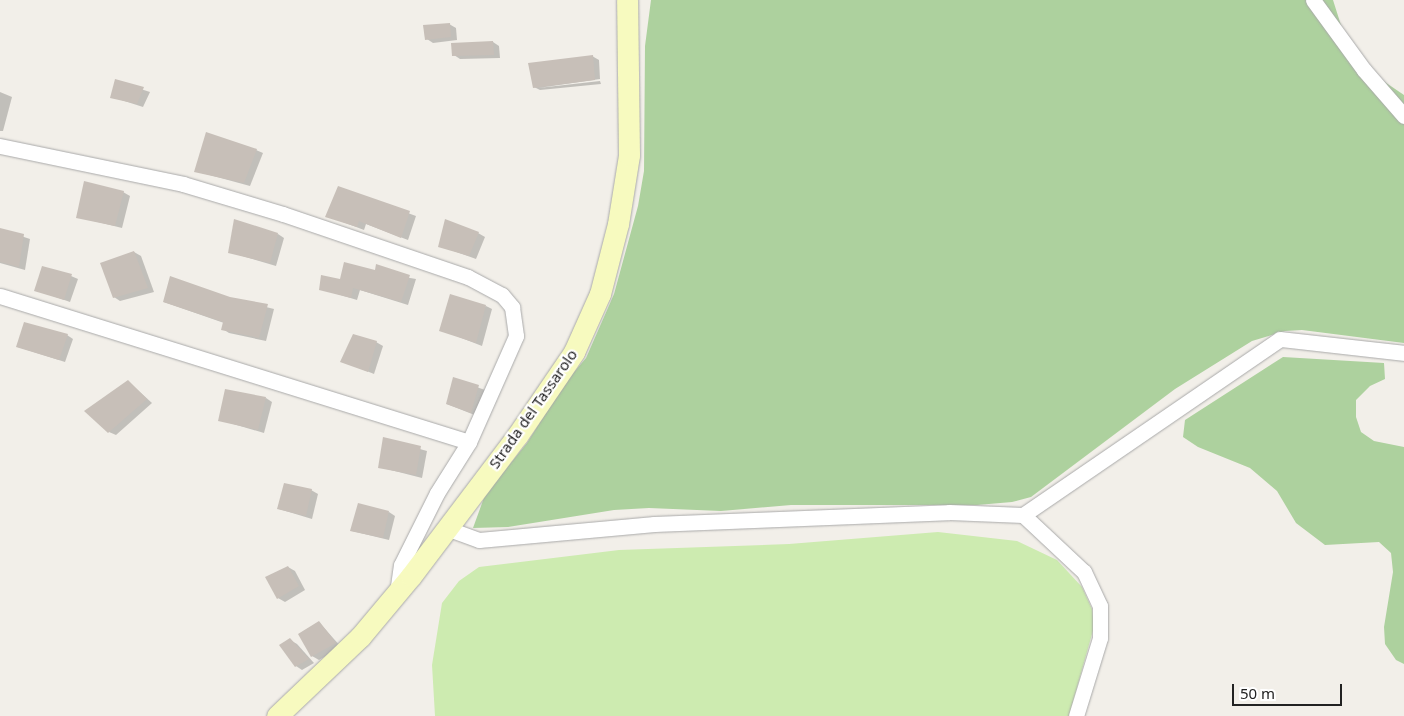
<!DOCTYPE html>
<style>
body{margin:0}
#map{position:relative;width:1404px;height:716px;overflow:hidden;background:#f2efe9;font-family:"Noto Sans",sans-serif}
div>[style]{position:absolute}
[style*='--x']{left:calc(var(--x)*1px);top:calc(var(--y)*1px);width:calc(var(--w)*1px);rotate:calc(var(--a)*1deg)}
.grass>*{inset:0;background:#cdebb0}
.forest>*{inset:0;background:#add19e}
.shadow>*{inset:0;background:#0003}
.building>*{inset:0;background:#c7bfb8}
.roads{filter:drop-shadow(0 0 1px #a9a9a9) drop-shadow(0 0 1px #a9a9a9)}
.street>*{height:15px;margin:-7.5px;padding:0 7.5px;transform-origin:7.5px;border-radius:7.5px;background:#fff}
.secondary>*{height:21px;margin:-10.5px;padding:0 10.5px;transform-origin:10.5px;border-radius:10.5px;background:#f7fabf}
span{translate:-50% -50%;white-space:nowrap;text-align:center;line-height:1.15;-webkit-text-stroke:4.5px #fff;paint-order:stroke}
.street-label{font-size:15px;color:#222}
.scale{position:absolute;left:1232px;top:684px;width:110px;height:22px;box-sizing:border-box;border:2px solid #222;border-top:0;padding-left:6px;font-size:15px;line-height:18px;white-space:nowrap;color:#222;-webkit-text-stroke:4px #fff;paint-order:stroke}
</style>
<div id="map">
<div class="grass">
<div style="clip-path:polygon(938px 532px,1017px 541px,1057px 560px,1082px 587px,1092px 609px,1094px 627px,1069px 716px,435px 716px,432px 665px,442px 603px,459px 581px,479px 567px,619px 550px,789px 544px)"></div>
</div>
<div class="forest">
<div style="clip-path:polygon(651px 0,1333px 0,1346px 41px,1364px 68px,1404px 95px,1404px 343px,1302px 330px,1285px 331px,1252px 341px,1175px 389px,1031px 497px,1012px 502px,977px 505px,791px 505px,721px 511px,649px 508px,614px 510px,508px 527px,473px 528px,485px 495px,527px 443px,564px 384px,586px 358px,614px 294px,638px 206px,644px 171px,645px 46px)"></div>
<div style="clip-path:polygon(1283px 357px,1384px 363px,1385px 379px,1370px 386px,1356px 400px,1356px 417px,1361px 432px,1374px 441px,1404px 447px,1404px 664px,1396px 660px,1385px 644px,1384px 627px,1393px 572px,1391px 553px,1379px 542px,1325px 545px,1296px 523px,1277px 491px,1250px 468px,1198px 447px,1183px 437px,1185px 420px)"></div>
</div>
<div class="shadow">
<div style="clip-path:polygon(449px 24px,456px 28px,457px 40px,433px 43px,427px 39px)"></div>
<div style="clip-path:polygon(493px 42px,499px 46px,500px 58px,460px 59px,454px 55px)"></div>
<div style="clip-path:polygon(592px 56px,599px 60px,600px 79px,538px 88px,600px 81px,601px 84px,540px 90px,534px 87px)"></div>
<div style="clip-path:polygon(116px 81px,150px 92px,143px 107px,112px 97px)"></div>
<div style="clip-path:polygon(0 92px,12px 97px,3px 131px,0 131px)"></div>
<div style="clip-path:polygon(256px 150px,263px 153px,250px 186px,195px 171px)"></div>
<div style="clip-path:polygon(339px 188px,416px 216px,408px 240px,366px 224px,364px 230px,327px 216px)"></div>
<div style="clip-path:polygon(123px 192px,130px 196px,122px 228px,78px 217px)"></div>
<div style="clip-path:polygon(0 229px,30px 239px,25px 270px,0 263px)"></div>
<div style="clip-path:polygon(478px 233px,485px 237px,476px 259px,440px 246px)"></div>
<div style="clip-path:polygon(278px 234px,284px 238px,276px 266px,229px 252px)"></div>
<div style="clip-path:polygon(134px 252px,141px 256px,154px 292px,120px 301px,114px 297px)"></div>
<div style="clip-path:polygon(376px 272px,416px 279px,408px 305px,360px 290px,357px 300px,321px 289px,341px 280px)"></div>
<div style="clip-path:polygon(71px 276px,78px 279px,70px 302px,36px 290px)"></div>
<div style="clip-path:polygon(230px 298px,274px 309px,266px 341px,229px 333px,223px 329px,224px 323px,164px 302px)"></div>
<div style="clip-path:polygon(486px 306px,492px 309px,482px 346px,441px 330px)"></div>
<div style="clip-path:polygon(67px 335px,73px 339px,65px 362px,18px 347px)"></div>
<div style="clip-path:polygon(376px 342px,383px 346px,374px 374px,342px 361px)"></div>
<div style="clip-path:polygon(454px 379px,485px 390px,477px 416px,447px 404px)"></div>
<div style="clip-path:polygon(129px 382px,152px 403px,116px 435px,109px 432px)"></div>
<div style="clip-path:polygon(266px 398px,272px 402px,264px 433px,220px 420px)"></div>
<div style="clip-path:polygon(384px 439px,427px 451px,422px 478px,379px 467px)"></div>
<div style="clip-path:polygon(311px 490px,318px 494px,312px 519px,279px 509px)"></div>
<div style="clip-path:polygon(389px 512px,395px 516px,389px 540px,352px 531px)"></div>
<div style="clip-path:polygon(288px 567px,295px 571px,305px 590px,285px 602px,278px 598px)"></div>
<div style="clip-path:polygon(319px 622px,341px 647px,319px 660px,312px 656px,299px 634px)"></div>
<div style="clip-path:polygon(290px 640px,297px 644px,314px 663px,302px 670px,296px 666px)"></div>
</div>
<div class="building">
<div style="clip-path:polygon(450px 23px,451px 37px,425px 40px,423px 25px)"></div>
<div style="clip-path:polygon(493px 41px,494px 55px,452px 56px,451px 43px)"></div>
<div style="clip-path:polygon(593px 55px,595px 80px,533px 88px,528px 63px)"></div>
<div style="clip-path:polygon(115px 79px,144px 87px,137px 104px,110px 98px)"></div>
<div style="clip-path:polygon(206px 132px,257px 149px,244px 183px,194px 172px)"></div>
<div style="clip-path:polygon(84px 181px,124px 191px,115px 226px,76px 218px)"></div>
<div style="clip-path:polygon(338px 186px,410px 211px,401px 238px,359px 221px,357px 227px,325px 217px)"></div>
<div style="clip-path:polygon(234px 219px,278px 233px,270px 263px,228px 253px)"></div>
<div style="clip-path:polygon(445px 219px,479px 232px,469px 256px,438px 247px)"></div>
<div style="clip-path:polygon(0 228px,24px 234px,19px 267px,0 262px)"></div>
<div style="clip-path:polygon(134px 251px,148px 288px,113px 298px,100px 263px)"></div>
<div style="clip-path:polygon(344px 262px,375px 270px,376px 264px,410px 275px,401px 302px,353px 288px,351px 298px,319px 290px,321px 275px,340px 279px)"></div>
<div style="clip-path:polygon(42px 266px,72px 274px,64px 300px,34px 291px)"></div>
<div style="clip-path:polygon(170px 276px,230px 297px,268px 304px,259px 338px,221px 330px,223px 322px,163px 302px)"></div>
<div style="clip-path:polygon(450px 294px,486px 305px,476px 343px,439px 331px)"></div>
<div style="clip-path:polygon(24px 322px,68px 334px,59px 360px,16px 347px)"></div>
<div style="clip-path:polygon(353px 334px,377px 341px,368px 372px,340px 362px)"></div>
<div style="clip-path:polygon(453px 377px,479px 385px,471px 413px,446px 404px)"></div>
<div style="clip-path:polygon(128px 380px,147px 399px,108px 433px,84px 411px)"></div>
<div style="clip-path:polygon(225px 389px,266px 397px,258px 430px,218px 421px)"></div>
<div style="clip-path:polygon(383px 437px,421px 446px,416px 475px,378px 468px)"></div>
<div style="clip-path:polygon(284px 483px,312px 489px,306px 516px,277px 509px)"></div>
<div style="clip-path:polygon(358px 503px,389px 511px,383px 538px,350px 531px)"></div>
<div style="clip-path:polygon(288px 566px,299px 586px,277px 599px,265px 577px)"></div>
<div style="clip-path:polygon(319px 621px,336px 643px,311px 657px,298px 634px)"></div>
<div style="clip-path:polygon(290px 638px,309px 659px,295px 667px,279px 645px)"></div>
</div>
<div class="roads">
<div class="street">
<div style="--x:1313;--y:0;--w:87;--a:53.9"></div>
<div style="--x:1364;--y:70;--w:61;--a:49"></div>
<div style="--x:0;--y:146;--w:187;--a:11.7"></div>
<div style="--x:183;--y:184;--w:104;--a:16.7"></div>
<div style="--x:283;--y:214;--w:195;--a:18.8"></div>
<div style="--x:468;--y:277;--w:38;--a:28"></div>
<div style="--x:502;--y:295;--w:16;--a:50"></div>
<div style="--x:512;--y:307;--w:29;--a:82"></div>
<div style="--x:516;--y:336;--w:116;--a:113.9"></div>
<div style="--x:469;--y:442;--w:491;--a:-162.7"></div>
<div style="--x:446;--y:528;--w:35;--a:20"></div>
<div style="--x:479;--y:540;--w:176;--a:-5.2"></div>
<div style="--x:654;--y:524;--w:295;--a:-2.3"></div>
<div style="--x:949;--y:512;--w:74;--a:2.3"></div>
<div style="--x:397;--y:593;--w:28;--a:-82"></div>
<div style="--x:401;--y:565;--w:80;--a:-63.4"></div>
<div style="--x:437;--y:493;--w:60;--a:-57.9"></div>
<div style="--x:1076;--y:716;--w:82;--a:-72.9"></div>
<div style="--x:1100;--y:638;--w:32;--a:-90"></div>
<div style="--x:1100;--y:606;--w:38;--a:-115"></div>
<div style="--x:1084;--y:572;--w:83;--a:-136.9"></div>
<div style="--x:1023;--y:515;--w:311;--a:-34.4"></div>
<div style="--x:1280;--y:339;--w:125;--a:6.4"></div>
</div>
<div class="secondary">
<div style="--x:277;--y:716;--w:115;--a:-43.6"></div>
<div style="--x:360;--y:637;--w:80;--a:-50.1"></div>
<div style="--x:411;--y:576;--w:176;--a:-52.9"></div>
<div style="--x:517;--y:436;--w:102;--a:-55.8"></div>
<div style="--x:574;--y:352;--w:64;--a:-65.9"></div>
<div style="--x:600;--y:294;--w:72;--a:-75.6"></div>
<div style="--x:618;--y:224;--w:70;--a:-80.9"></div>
<div style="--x:629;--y:155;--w:155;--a:-90.7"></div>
</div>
</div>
<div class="street-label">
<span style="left:533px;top:409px;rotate:-55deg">Strada del Tassarolo</span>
</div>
<div class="scale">50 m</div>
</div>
